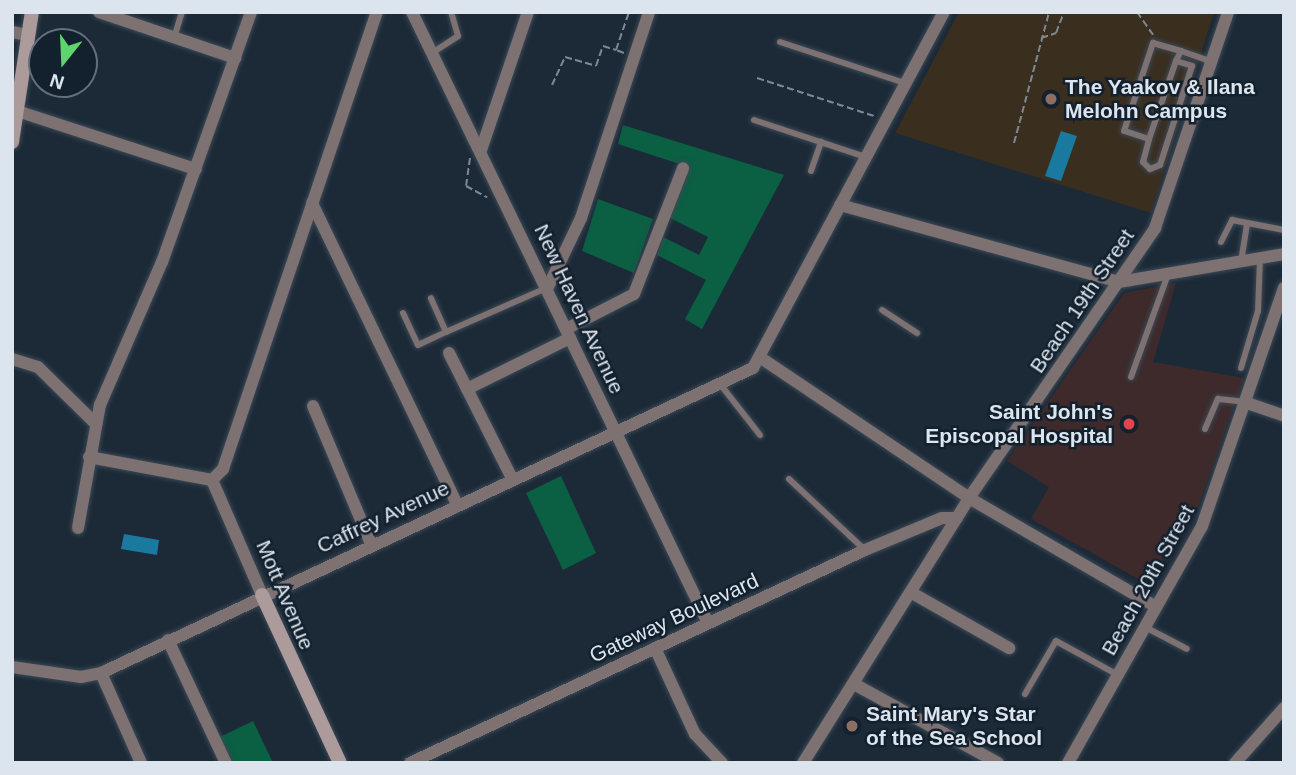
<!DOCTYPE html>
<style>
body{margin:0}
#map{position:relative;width:1296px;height:775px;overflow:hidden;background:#1c2a38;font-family:Arial,sans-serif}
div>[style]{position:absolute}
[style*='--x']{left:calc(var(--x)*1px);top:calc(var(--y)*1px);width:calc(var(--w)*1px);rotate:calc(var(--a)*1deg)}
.education>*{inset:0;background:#3a2e1f}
.medical>*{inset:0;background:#3e2a2b}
.green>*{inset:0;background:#0b5f43}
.water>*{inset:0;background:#19799e}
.path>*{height:2px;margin-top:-1px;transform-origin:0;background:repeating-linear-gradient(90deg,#7d8894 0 7px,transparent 0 10.5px)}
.roads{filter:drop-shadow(0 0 2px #3b4855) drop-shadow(0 0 2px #3b4855)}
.lane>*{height:6px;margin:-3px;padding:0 3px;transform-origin:3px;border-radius:3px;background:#7d7171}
.street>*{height:12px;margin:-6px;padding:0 6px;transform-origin:6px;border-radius:6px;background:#7d7171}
.secondary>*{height:14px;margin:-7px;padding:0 7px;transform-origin:7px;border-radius:7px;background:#ad9a9a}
.dots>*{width:19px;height:19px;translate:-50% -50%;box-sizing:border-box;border:4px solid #13202e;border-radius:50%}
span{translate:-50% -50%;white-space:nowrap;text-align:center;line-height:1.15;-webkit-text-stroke:5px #13202e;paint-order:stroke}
.poi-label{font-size:21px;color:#dce5ee;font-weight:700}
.left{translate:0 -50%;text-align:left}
.right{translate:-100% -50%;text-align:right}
.street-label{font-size:21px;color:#dce5ee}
.frame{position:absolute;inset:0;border:14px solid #dce5ee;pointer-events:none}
.north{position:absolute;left:28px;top:28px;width:70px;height:70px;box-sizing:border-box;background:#13202e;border:2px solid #636f7b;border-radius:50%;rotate:198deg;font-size:19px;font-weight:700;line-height:28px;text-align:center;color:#dce5ee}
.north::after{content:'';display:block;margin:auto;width:24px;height:32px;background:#5ed56c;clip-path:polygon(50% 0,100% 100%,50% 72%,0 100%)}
</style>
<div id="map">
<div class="education">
<div style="clip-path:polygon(959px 12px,1214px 12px,1151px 213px,895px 133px)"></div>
</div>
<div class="medical">
<div style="clip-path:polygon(1176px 283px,1153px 362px,1244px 378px,1199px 504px,1152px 578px,1142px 581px,1031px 519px,1049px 487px,1007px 461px,1124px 293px)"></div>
</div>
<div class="green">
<div style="clip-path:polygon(623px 125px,784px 175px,702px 329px,685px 319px,706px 280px,657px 255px,663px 237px,699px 255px,708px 237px,668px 217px,686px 166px,618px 144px)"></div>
<div style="clip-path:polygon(598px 199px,653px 219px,634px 273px,582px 251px)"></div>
<div style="clip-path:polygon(561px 476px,596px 553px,563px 570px,526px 493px)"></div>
<div style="clip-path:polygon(253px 721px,273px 763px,233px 763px,220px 737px)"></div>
</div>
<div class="water">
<div style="clip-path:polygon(1061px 131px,1077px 136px,1061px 181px,1045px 176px)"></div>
<div style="clip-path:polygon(124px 534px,159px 540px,157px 555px,121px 549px)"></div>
</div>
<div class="path">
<div style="--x:1137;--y:12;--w:28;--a:55"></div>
<div style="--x:1041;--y:38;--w:16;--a:-18"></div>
<div style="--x:1056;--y:33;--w:22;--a:-69"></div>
<div style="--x:624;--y:53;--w:9;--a:-159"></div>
<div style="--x:616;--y:50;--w:40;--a:-71.1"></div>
<div style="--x:757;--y:78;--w:123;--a:18"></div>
<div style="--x:552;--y:85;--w:31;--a:-65"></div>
<div style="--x:565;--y:57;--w:32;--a:16"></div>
<div style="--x:596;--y:66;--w:21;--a:-71"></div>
<div style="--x:603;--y:46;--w:14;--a:17"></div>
<div style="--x:1014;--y:143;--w:136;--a:-75"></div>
<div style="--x:470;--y:158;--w:28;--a:98"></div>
<div style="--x:466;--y:186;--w:24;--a:28"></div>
</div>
<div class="roads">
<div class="lane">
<div style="--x:174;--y:38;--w:27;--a:-73"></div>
<div style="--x:780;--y:42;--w:132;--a:18.2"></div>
<div style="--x:1181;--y:51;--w:11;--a:117"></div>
<div style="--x:1176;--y:61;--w:17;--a:17"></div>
<div style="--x:1192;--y:66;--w:104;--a:107.9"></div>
<div style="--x:1160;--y:165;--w:11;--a:158"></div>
<div style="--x:1150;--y:169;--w:10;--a:-135"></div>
<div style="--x:1143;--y:162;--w:24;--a:-75"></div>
<div style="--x:1149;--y:139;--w:26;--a:-162"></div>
<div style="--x:1124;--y:131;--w:93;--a:-71.8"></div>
<div style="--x:1153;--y:43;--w:29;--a:16"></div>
<div style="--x:1181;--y:51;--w:34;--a:19"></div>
<div style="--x:432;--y:53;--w:31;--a:-33"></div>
<div style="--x:458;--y:36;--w:25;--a:-106"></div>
<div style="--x:754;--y:120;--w:118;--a:18.3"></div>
<div style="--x:1149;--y:139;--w:83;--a:-70.9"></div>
<div style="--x:811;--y:171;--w:31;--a:-71"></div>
<div style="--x:1221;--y:242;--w:25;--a:-63"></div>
<div style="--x:1232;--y:220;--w:53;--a:10.9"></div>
<div style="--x:1241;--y:262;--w:38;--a:-81"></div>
<div style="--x:882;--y:310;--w:42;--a:33.3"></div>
<div style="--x:403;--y:313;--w:35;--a:65"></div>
<div style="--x:418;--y:345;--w:31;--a:-25"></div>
<div style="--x:446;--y:332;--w:37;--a:-114"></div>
<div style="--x:446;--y:332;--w:109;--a:-23.7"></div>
<div style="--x:1241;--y:368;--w:59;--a:-73.4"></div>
<div style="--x:1258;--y:311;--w:52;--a:-87.8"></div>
<div style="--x:1131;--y:377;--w:109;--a:-70.2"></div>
<div style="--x:720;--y:384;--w:65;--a:51.9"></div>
<div style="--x:1205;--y:429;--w:33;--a:-67"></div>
<div style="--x:1218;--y:399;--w:27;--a:6"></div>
<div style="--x:789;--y:479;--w:104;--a:43.1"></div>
<div style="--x:1145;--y:627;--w:47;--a:27.6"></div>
<div style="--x:1025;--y:694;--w:61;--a:-59.7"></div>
<div style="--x:1056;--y:641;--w:71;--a:28.7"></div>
</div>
<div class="street">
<div style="--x:99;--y:12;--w:144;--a:18.7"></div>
<div style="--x:412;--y:12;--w:679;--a:64.15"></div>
<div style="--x:12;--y:32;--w:16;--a:11"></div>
<div style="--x:17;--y:111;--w:188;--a:18"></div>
<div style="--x:481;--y:150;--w:146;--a:-71.2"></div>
<div style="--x:312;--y:203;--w:334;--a:64.3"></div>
<div style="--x:840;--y:205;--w:289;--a:15.4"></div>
<div style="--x:1119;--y:282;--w:167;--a:-9.6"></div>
<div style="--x:548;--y:287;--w:76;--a:-64.4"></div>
<div style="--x:581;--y:218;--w:217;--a:-71.7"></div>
<div style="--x:566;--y:329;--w:76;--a:-27.2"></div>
<div style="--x:634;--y:294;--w:135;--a:-68.7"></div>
<div style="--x:449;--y:353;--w:140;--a:63.3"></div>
<div style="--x:761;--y:358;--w:251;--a:33.9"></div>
<div style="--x:969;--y:498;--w:216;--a:30.2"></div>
<div style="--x:12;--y:359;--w:27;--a:17"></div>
<div style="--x:38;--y:367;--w:78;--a:44.5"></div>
<div style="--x:467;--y:389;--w:115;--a:-26.3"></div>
<div style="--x:1247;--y:403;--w:39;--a:19"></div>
<div style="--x:313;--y:406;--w:150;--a:67.2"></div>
<div style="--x:89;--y:457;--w:125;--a:10.6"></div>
<div style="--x:212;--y:480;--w:16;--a:-45"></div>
<div style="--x:223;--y:469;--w:482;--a:-71.4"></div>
<div style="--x:212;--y:480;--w:125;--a:66.5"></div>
<div style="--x:78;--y:528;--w:125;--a:-79.9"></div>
<div style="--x:100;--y:405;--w:156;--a:-66.6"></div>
<div style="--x:162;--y:262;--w:265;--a:-70.4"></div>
<div style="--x:912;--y:593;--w:112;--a:29.6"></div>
<div style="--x:168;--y:640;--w:136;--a:64.8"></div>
<div style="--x:655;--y:648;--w:95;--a:65.1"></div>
<div style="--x:695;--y:734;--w:40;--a:47"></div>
<div style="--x:12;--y:667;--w:70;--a:8.2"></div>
<div style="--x:81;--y:677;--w:20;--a:-11"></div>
<div style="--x:101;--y:673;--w:720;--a:-25.07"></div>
<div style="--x:753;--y:368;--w:404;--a:-61.8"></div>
<div style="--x:101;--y:673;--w:98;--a:66"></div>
<div style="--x:854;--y:684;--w:164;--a:28.7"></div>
<div style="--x:410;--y:763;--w:502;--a:-25.09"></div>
<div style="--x:865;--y:550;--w:83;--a:-22.6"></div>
<div style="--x:942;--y:518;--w:15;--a:0"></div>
<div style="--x:803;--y:763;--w:313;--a:-57.9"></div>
<div style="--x:969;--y:498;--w:328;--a:-55.4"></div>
<div style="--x:1155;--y:228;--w:228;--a:-71.3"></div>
<div style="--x:1068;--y:763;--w:272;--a:-60.5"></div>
<div style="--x:1202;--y:526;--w:252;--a:-71"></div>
<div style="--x:1235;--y:763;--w:74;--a:-48.3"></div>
</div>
<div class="secondary">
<div style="--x:12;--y:142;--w:132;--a:-81.3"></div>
<div style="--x:262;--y:595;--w:185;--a:65.1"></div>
</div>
</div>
<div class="dots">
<div style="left:1051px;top:99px;background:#8d6e63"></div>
<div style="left:1129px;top:424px;background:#e0444e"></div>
<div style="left:852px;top:726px;background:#8d6e63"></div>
</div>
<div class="poi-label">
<span class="left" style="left:1065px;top:99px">The Yaakov &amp; Ilana<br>Melohn Campus</span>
<span class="right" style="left:1113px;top:424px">Saint John's<br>Episcopal Hospital</span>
<span class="left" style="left:866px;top:726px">Saint Mary's Star<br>of the Sea School</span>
</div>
<div class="street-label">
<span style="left:1082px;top:301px;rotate:-56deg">Beach 19th Street</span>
<span style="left:579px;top:309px;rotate:65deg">New Haven Avenue</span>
<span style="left:383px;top:517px;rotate:-25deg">Caffrey Avenue</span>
<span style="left:1148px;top:580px;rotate:-61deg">Beach 20th Street</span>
<span style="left:285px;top:595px;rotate:67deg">Mott Avenue</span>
<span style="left:674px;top:618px;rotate:-25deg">Gateway Boulevard</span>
</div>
<div class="frame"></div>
<div class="north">N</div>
</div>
